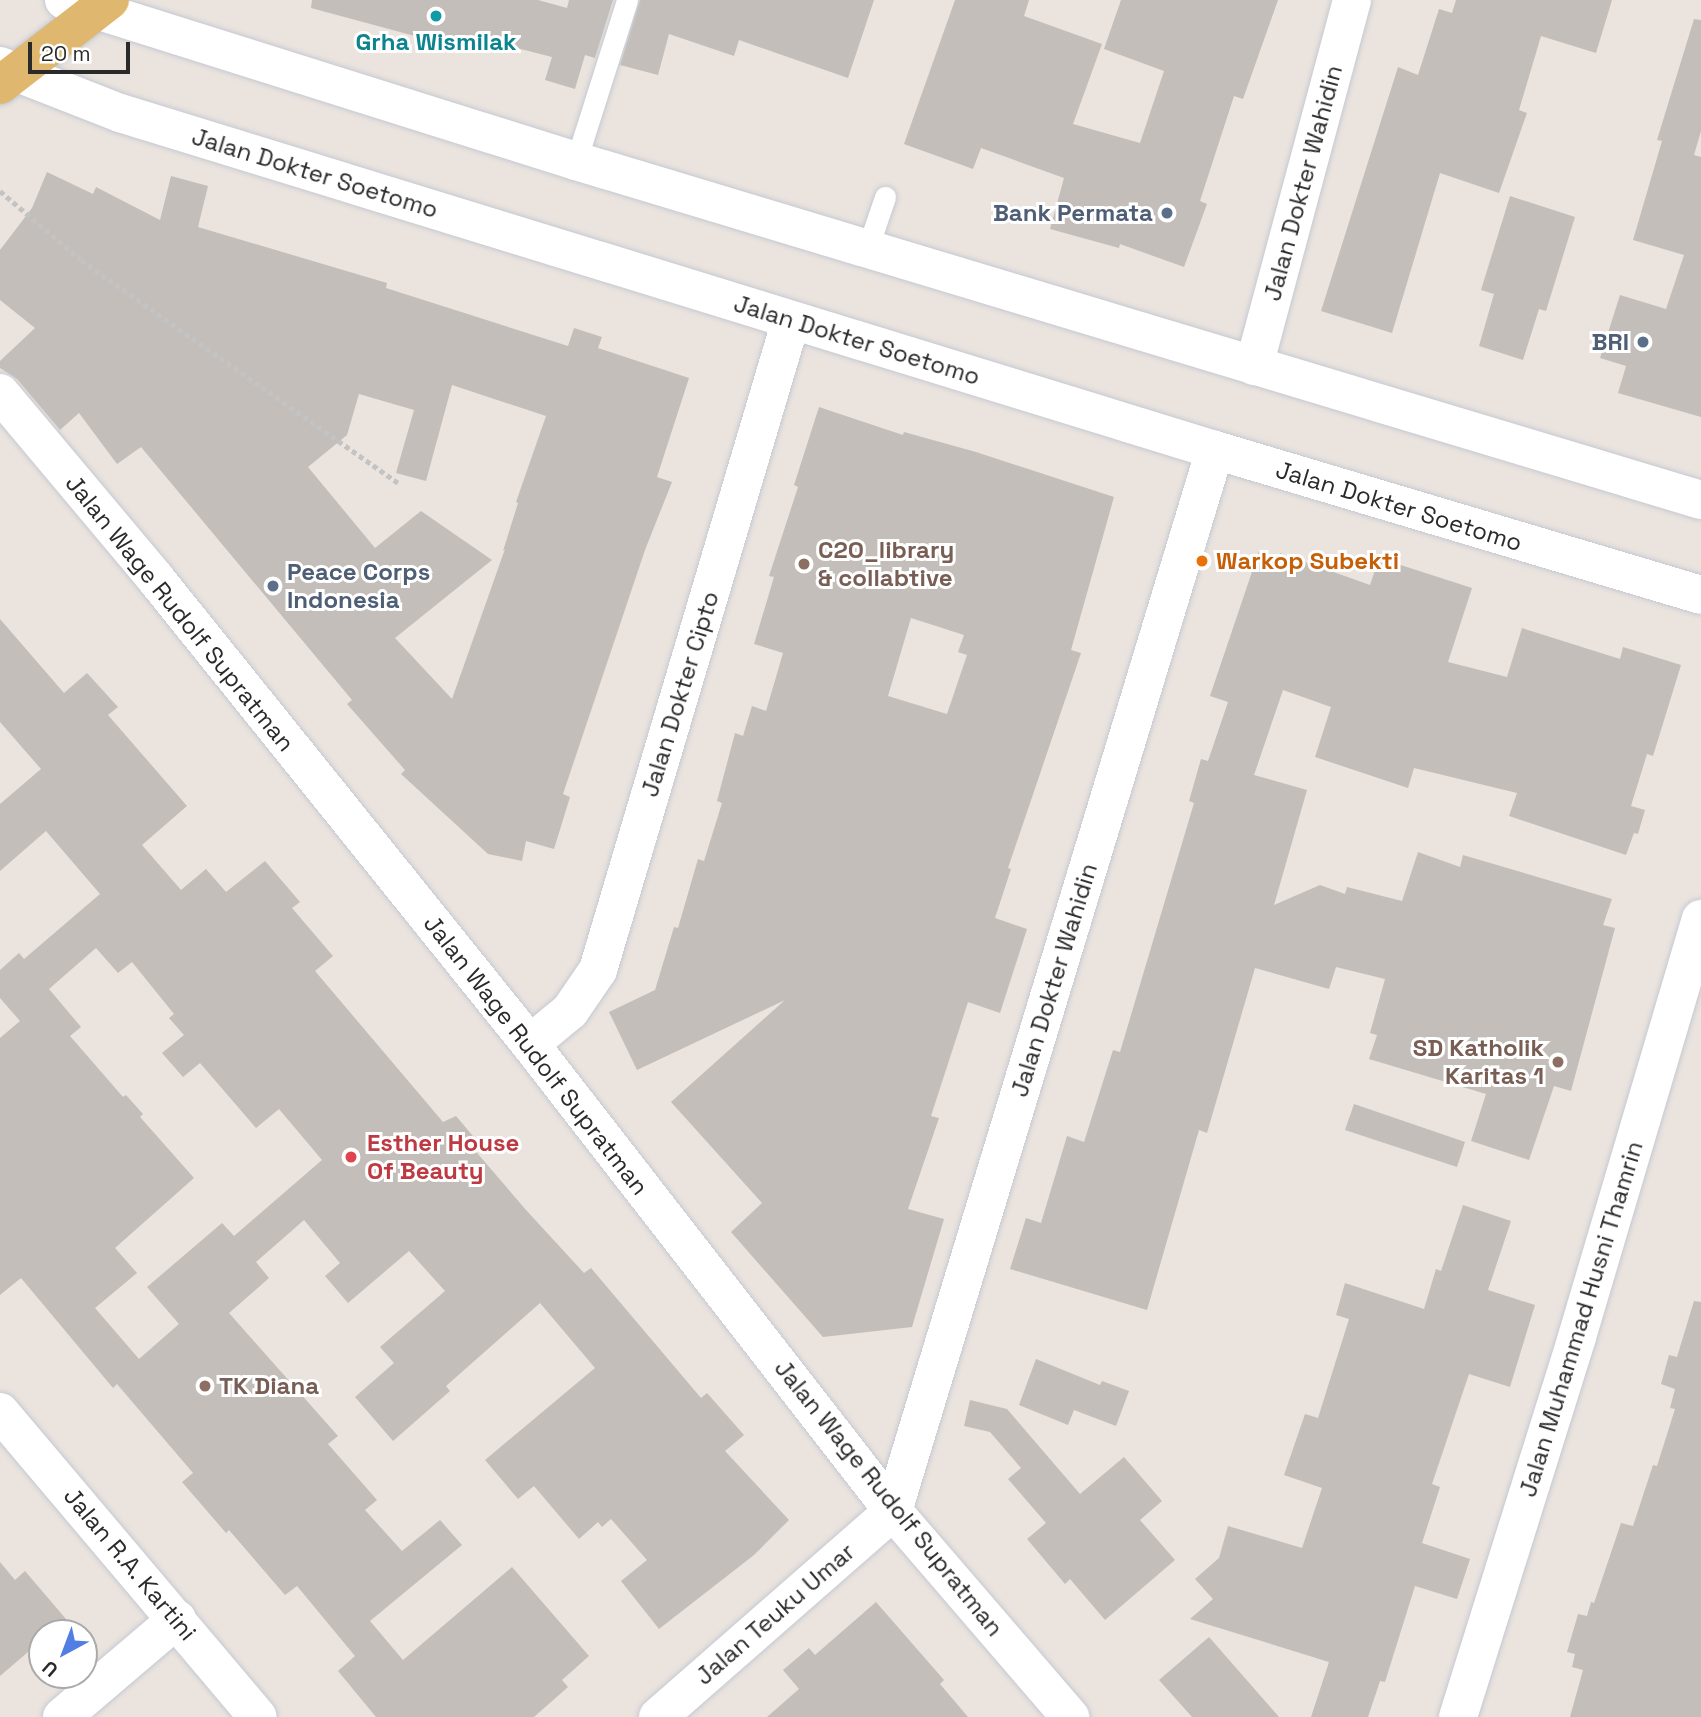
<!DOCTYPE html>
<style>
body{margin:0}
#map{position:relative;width:1701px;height:1717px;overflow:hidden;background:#eae3de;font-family:"Space Grotesk",sans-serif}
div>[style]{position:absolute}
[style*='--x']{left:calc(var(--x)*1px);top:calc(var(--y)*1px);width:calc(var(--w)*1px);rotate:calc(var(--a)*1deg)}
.building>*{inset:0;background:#c3beb9}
.path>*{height:4.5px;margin-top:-2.25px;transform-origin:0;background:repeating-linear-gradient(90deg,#c3c3c3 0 5px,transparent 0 8.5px)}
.roads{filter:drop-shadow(0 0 2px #c5c9d2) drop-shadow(0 0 2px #c5c9d2)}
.lane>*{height:21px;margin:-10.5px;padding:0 10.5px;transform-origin:10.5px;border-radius:10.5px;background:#fff}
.street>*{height:38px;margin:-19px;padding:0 19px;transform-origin:19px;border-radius:19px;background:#fff}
.secondary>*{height:38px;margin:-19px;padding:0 19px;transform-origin:19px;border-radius:19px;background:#fff}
.primary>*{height:38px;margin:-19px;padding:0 19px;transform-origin:19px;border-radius:19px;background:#dfb76e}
.dots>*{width:19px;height:19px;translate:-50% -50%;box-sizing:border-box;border:4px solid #fff;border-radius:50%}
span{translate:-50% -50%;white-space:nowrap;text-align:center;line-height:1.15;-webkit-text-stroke:6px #fff;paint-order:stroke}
.culture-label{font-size:24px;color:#0d838f;font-weight:700}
.street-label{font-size:24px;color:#2a2a2a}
.service-label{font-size:24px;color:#4e5e75;font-weight:700}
.right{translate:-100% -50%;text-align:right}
.left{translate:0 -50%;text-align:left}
.education-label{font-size:24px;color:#785e54;font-weight:700}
.food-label{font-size:24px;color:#c56008;font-weight:700}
.health-label{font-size:24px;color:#be3a42;font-weight:700}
.north{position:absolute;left:28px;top:1619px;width:70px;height:70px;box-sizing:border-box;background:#fff;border:2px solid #aaa;border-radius:50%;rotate:221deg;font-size:19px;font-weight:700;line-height:28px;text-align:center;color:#2a2a2a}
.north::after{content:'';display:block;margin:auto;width:24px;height:32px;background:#517ee3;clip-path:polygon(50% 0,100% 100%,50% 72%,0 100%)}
.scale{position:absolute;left:28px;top:42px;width:102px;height:32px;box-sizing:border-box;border:4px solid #2a2a2a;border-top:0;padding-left:9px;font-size:21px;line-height:24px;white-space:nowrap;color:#2a2a2a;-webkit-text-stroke:5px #fff;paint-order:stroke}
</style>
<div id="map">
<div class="building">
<div style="clip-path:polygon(312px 0,538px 0,567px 8px,569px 0,613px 0,595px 58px,585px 55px,575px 89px,545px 80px,552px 57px,466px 35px,463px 49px,311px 8px)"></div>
<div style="clip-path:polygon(640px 0,874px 0,848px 78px,739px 40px,734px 56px,669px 34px,658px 75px,620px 65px)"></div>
<div style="clip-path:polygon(955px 0,1029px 0,1024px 16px,1102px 44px,1073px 124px,1140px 143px,1164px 71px,1104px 49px,1121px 0,1278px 0,1243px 99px,1234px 96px,1200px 201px,1207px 204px,1184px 267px,1120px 244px,1119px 248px,1050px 229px,1064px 178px,981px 148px,973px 169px,904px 144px)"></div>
<div style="clip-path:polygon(1456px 0,1612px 0,1596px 53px,1541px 36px,1519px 110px,1527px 113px,1499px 193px,1440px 173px,1392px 333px,1321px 311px,1398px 67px,1418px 75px,1439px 9px,1452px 13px)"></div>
<div style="clip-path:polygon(1694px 19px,1701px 20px,1701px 131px,1694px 155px,1701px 157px,1701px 417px,1618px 393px,1626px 366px,1600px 358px,1620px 295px,1666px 309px,1684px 255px,1633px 240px,1662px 141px,1657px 140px)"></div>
<div style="clip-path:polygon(evenodd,47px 172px,93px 194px,96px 187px,160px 220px,171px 176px,208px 186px,198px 227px,387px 283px,386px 288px,568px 346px,574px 328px,602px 337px,598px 348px,689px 378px,657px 477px,672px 482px,645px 550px,563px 794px,570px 797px,554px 849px,526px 841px,522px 861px,488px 854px,401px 774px,405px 770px,347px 704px,352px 700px,141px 447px,117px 464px,79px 413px,60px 430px,17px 379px,0 368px,0 361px,35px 328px,0 300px,0 250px,32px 208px,47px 172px,452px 385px,546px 416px,516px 502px,518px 503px,503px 551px,505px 549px,452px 699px,395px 638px,492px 560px,421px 511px,375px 548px,308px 467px,347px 435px,359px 394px,414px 410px,396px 473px,426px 481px,452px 385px)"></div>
<div style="clip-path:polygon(1510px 196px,1575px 217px,1546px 311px,1539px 309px,1523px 360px,1479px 346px,1494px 294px,1481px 290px)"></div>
<div style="clip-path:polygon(evenodd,819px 407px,903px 435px,904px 432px,976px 452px,1114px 497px,1071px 650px,1081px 653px,1008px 868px,1011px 869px,995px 918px,1027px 929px,1000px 1013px,968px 1002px,931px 1116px,939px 1118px,908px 1209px,944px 1219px,912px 1327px,823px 1337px,731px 1232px,762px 1203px,671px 1102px,785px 1000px,637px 1070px,609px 1012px,655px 990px,674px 927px,678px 928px,698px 859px,704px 861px,722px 803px,717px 801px,735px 733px,743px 736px,752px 706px,766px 711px,783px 653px,754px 644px,774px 577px,769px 576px,798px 487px,794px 485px,819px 407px,911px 618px,964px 635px,958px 652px,967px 655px,947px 714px,888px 696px,911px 618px)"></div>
<div style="clip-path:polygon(1259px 551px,1279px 558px,1280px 553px,1370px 585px,1379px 558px,1472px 588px,1448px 662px,1507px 677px,1522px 628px,1620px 659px,1623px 647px,1681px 665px,1653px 756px,1647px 754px,1631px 806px,1645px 810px,1638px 834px,1634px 833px,1626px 855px,1509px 816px,1517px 793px,1414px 768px,1408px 788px,1315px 757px,1331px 707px,1283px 690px,1254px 775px,1307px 790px,1274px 905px,1320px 885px,1345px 894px,1347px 887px,1402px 901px,1418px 852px,1460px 867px,1463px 855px,1612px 899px,1603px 925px,1615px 928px,1571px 1091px,1554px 1086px,1529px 1160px,1471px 1141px,1486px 1094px,1369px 1059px,1377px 1035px,1370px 1033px,1385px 979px,1336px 967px,1329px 989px,1255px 968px,1207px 1133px,1199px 1130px,1147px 1310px,1010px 1269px,1026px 1218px,1041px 1223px,1067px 1136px,1084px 1142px,1113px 1050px,1120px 1052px,1194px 803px,1189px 801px,1201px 759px,1208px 761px,1228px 702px,1210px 696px)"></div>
<div style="clip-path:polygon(evenodd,0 619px,64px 693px,87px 673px,118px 707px,108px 715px,187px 806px,142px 845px,181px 890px,206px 869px,226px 892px,265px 861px,300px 902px,292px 908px,333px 956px,315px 971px,443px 1122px,456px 1116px,478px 1142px,472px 1147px,526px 1210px,584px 1273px,591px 1268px,701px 1398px,707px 1393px,744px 1435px,725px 1451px,789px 1520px,754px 1555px,659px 1629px,621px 1581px,647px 1560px,611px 1519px,602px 1527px,598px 1522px,579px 1539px,534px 1486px,518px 1499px,485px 1460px,595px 1368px,540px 1303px,446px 1386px,450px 1391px,393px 1441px,355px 1397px,394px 1363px,380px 1347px,445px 1291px,409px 1251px,348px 1303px,325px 1276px,340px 1263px,304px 1220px,256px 1262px,269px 1278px,229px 1313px,338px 1436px,328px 1444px,377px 1500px,365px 1510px,402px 1551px,440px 1520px,462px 1545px,370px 1621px,403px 1660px,512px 1567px,589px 1656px,562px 1680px,568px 1687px,534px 1717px,376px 1717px,338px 1671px,355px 1656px,297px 1586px,285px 1595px,229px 1530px,226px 1533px,182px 1482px,193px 1473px,117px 1384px,113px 1388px,21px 1278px,0 1295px,0 1038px,20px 1021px,0 998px,0 970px,19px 953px,24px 959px,100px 894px,46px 831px,0 871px,0 804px,41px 769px,0 722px,0 619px,96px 948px,118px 973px,132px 962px,174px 1014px,169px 1018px,184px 1035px,162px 1053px,183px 1077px,200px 1063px,256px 1128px,279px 1109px,322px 1160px,234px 1236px,222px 1223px,147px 1287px,179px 1324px,139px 1359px,95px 1308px,137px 1273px,115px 1248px,194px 1178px,140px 1117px,143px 1114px,126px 1095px,123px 1097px,70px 1036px,81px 1027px,49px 989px,96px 948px)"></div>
<div style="clip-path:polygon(1354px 1104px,1465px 1142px,1457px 1167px,1345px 1130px)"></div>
<div style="clip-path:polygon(1463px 1205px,1511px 1221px,1488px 1290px,1535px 1305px,1510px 1387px,1469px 1374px,1432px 1484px,1440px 1487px,1422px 1543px,1470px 1559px,1457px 1599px,1415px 1586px,1385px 1682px,1380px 1681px,1368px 1717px,1311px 1717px,1329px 1662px,1190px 1619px,1213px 1599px,1195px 1579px,1219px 1558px,1228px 1526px,1302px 1548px,1322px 1488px,1284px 1475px,1305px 1414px,1318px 1418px,1349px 1319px,1336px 1315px,1345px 1283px,1424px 1309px,1436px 1269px,1441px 1271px)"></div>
<div style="clip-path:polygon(1694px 1301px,1701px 1302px,1701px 1717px,1570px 1717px,1583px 1670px,1572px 1667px,1575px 1654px,1567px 1652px,1578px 1614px,1587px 1616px,1591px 1602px,1594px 1603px,1621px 1523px,1633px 1526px,1653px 1465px,1657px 1466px,1675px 1409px,1670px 1408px,1675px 1389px,1661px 1384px,1669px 1355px,1677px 1357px)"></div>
<div style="clip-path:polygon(1036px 1359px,1100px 1385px,1102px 1381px,1129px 1391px,1116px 1426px,1074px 1410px,1068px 1425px,1019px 1405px)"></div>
<div style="clip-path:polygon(970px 1400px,1007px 1409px,1080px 1494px,1124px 1457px,1162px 1501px,1140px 1520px,1175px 1560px,1105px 1620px,1070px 1579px,1065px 1584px,1027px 1539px,1046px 1523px,1008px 1479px,1021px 1468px,990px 1432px,964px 1426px)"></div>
<div style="clip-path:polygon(0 1562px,15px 1580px,25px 1571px,66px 1619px,50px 1633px,42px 1633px,42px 1640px,0 1676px)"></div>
<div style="clip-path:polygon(876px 1602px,944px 1680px,940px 1684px,968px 1717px,767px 1717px,799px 1689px,783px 1670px,809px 1648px,815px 1655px)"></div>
<div style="clip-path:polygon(1209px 1637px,1279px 1717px,1192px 1717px,1159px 1680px)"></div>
</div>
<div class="path">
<div style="--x:0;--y:191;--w:106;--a:40.4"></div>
<div style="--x:81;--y:260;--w:391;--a:35.1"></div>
</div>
<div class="roads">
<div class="lane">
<div style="--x:576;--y:161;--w:169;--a:-72.4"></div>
<div style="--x:868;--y:247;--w:53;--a:-71.2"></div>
</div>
<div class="street">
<div style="--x:1254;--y:366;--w:379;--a:-75"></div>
<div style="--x:530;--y:1044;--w:52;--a:-39.5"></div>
<div style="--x:570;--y:1011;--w:50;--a:-55.7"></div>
<div style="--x:598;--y:970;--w:678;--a:-73.46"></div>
<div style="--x:62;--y:1717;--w:151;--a:-40.4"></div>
<div style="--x:658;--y:1717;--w:313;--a:-41.2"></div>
<div style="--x:893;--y:1511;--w:1109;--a:-73.12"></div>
<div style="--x:1458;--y:1717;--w:398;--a:-72.6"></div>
<div style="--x:1577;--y:1337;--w:436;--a:-73.5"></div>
</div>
<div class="secondary">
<div style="--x:64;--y:0;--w:537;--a:17.46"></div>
<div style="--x:576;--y:161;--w:1175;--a:16.77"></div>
<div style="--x:0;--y:66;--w:129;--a:21.4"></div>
<div style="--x:120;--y:113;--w:1146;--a:17.11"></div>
<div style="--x:1215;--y:450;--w:507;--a:16.61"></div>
<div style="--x:0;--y:393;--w:241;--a:50"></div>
<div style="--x:155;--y:578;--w:598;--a:51.18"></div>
<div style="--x:530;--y:1044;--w:591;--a:52.14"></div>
<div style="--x:893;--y:1511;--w:272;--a:49.3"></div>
<div style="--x:0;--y:1412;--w:399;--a:49.8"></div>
</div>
<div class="primary">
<div style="--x:0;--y:85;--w:139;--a:-37.7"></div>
</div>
</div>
<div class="dots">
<div style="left:436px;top:16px;background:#0f9aa8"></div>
<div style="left:1167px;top:213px;background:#5c6f8a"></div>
<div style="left:1643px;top:342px;background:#5c6f8a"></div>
<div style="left:1202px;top:561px;background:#e8710a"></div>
<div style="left:804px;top:564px;background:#8d6e63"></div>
<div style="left:273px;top:586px;background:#5c6f8a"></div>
<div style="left:1558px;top:1062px;background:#8d6e63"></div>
<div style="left:351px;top:1157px;background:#e0444e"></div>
<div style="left:205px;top:1386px;background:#8d6e63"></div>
</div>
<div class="culture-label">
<span style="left:436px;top:42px">Grha Wismilak</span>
</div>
<div class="street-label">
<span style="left:315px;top:173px;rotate:17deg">Jalan Dokter Soetomo</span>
<span style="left:1303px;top:183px;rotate:-75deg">Jalan Dokter Wahidin</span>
<span style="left:857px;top:340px;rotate:17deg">Jalan Dokter Soetomo</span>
<span style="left:1399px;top:506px;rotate:17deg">Jalan Dokter Soetomo</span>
<span style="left:180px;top:613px;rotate:51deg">Jalan Wage Rudolf Supratman</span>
<span style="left:680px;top:694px;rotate:-73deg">Jalan Dokter Cipto</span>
<span style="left:1054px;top:980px;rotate:-73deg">Jalan Dokter Wahidin</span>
<span style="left:536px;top:1055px;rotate:52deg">Jalan Wage Rudolf Supratman</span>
<span style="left:1581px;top:1319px;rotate:-73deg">Jalan Muhammad Husni Thamrin</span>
<span style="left:889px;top:1498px;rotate:51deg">Jalan Wage Rudolf Supratman</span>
<span style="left:130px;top:1564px;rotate:50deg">Jalan R.A. Kartini</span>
<span style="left:775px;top:1614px;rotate:-41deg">Jalan Teuku Umar</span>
</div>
<div class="service-label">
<span class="right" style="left:1153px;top:213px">Bank Permata</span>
<span class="right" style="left:1629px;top:342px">BRI</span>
<span class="left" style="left:287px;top:586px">Peace Corps<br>Indonesia</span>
</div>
<div class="education-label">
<span class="left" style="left:818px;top:564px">C2O_library<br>&amp; collabtive</span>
<span class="right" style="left:1544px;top:1062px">SD Katholik<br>Karitas 1</span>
<span class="left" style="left:219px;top:1386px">TK Diana</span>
</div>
<div class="food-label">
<span class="left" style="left:1216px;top:561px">Warkop Subekti</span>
</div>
<div class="health-label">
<span class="left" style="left:367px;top:1157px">Esther House<br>Of Beauty</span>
</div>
<div class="north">U</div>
<div class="scale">20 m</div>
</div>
